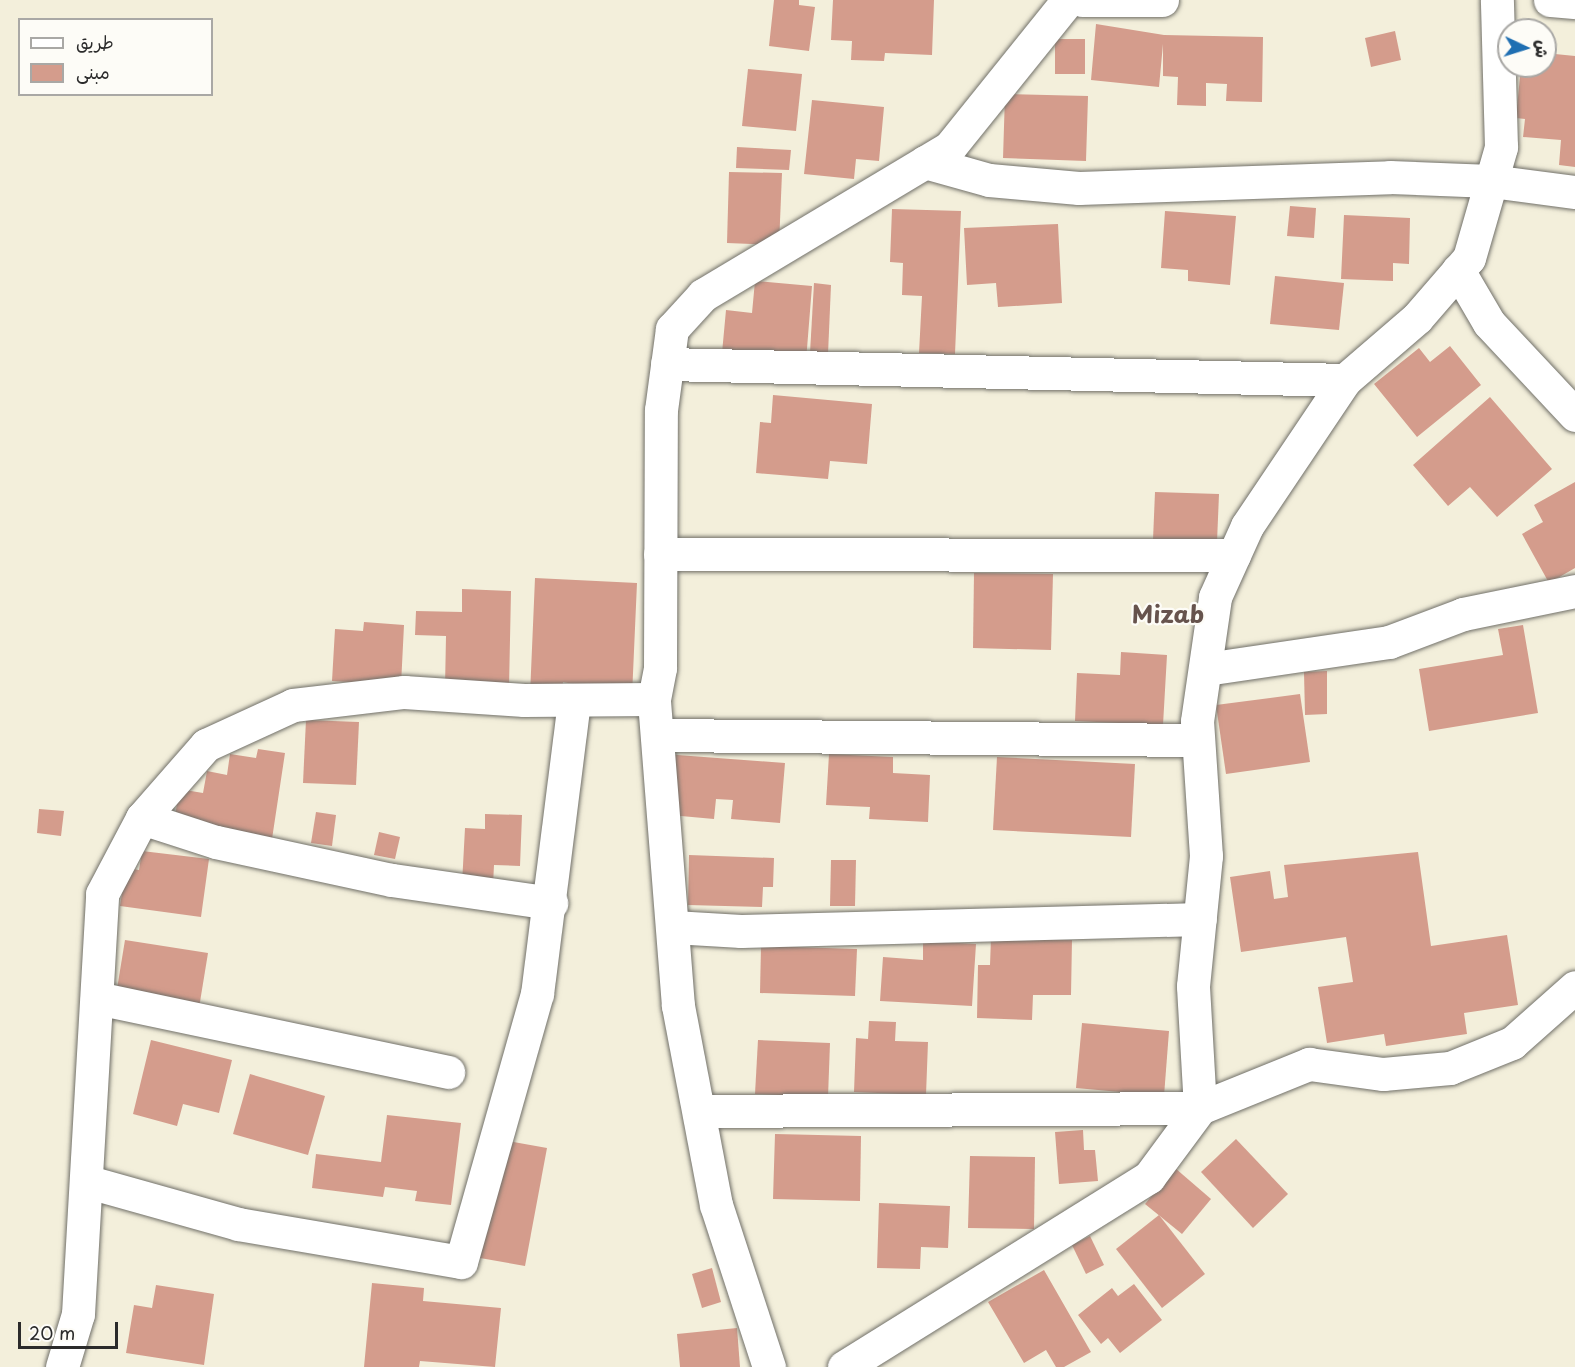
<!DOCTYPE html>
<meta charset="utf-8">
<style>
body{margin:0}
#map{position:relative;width:1575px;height:1367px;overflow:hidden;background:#f3efdb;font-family:"Playpen Sans","Playpen Sans Arabic",sans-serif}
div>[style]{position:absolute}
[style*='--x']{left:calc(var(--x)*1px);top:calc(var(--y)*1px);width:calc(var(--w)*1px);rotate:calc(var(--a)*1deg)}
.building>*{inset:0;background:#d49c8c}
.roads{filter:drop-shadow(0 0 2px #717069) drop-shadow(0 0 2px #717069)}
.minor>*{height:33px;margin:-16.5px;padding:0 16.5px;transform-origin:16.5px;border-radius:16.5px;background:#fff}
span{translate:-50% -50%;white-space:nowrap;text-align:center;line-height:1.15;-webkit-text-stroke:4.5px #fdfcf7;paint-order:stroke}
.district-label{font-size:24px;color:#66534d;font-weight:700}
.legend{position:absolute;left:18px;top:18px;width:195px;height:78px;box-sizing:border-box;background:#fdfcf7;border:2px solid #a9a8a5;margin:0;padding:8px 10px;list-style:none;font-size:18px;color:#2b2b2b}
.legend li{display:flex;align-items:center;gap:12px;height:30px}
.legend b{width:30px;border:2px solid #a9a8a5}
.north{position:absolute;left:1497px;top:18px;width:60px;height:60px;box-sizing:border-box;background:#fdfcf7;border:2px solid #a9a8a5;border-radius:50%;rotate:94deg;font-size:16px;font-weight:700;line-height:24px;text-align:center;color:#2b2b2b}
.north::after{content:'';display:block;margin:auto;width:21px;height:27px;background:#1f6fb2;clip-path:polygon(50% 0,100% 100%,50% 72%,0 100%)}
.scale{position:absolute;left:18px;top:1322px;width:100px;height:27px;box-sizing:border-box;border:3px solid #2b2b2b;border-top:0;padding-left:8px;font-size:18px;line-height:21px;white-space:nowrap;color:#2b2b2b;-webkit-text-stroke:4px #fdfcf7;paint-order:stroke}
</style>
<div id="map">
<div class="building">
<div style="clip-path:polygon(774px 0,799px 0,799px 5px,815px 7px,809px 51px,769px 46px)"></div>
<div style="clip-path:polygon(833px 0,934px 0,932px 55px,885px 53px,884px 61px,851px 60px,852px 41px,831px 40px)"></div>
<div style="clip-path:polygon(1096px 24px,1164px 35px,1263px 37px,1262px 102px,1226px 101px,1227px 84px,1206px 83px,1206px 106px,1177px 105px,1178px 77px,1163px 76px,1163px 44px,1159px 87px,1091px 80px)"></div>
<div style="clip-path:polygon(1395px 31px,1401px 60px,1371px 67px,1365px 38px)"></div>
<div style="clip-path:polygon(1055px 39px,1085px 39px,1085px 74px,1055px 74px)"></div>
<div style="clip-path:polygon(1545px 53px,1575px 56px,1575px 167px,1559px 165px,1561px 140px,1523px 137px,1525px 119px,1516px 118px,1521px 66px,1545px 66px)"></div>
<div style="clip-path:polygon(748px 69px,802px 74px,796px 131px,742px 126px)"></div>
<div style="clip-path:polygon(1005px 94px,1088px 96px,1086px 161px,1003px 158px)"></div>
<div style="clip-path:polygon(812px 100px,884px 107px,879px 161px,856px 159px,854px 179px,804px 174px)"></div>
<div style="clip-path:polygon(737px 147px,791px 150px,789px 170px,736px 168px)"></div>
<div style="clip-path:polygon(729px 172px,782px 173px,779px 245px,727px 243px)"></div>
<div style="clip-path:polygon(1290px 206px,1316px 208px,1314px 238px,1287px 236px)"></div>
<div style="clip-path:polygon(892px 209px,961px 211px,955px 354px,919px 353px,922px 296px,902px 295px,903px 263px,890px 262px)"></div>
<div style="clip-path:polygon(1165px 211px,1236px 216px,1230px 285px,1188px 281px,1188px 270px,1161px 268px)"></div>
<div style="clip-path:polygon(1344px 215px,1410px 218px,1409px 264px,1393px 263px,1393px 281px,1341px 279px)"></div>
<div style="clip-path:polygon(1058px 224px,1062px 303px,998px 307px,996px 283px,967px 285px,964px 228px)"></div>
<div style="clip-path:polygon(1275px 276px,1344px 283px,1339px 330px,1270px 324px)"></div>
<div style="clip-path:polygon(755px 281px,812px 286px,806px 361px,722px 353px,726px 310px,752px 313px)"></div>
<div style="clip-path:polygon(814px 283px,831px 285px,828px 354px,810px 353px)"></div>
<div style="clip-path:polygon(1450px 346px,1481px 385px,1417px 437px,1374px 384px,1419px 348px,1430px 362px)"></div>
<div style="clip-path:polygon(773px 395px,872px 404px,867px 464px,830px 461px,828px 479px,756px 473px,760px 422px,771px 423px)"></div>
<div style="clip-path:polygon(1490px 397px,1552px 469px,1497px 517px,1470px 487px,1448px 506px,1413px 465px)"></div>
<div style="clip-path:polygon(1575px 482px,1575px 568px,1549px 583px,1522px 534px,1543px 522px,1534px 505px)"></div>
<div style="clip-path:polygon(1155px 492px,1219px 494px,1217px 542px,1153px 540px)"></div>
<div style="clip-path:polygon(974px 573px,1053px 574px,1051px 650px,973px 648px)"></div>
<div style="clip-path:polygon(535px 578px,637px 583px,632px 696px,563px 682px,562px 697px,530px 695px)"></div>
<div style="clip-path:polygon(462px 589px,511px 591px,509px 688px,445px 687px,446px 636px,415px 635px,416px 611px,462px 612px)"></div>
<div style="clip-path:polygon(364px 622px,404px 625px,401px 685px,332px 681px,335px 629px,363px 631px)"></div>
<div style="clip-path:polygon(1523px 625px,1538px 713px,1429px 731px,1419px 669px,1503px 655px,1498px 629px)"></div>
<div style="clip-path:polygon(1121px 652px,1167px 655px,1163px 725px,1075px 721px,1077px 673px,1120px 675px)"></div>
<div style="clip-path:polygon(1327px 671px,1327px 714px,1305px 715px,1304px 672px)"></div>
<div style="clip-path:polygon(1300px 694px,1310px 762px,1226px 774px,1216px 705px)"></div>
<div style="clip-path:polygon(306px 720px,359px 722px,356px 785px,303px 783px)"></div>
<div style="clip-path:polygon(258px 749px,285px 753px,272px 839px,174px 824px,179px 789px,203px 793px,207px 771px,227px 775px,230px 754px,256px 758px)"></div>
<div style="clip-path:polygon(664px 754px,785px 763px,780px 823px,731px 819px,733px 800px,716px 799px,714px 819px,659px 814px)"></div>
<div style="clip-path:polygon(829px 754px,893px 757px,893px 773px,930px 775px,928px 822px,869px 819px,870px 807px,826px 805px)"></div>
<div style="clip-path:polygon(997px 757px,1135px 764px,1131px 837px,993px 830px)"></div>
<div style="clip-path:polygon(39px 809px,64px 811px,61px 836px,37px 833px)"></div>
<div style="clip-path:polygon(316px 812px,336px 815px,332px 846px,311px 843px)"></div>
<div style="clip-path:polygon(485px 814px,522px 815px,520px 866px,494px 865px,493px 885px,462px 884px,465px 828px,485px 829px)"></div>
<div style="clip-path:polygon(379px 832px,400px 837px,395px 859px,374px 855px)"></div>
<div style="clip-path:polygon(142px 851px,209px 859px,201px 917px,120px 906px,126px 868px,139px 870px)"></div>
<div style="clip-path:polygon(1418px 852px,1431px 946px,1507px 935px,1518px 1005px,1464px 1013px,1467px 1034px,1386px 1046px,1384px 1034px,1327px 1043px,1318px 987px,1353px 982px,1346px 937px,1241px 952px,1230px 877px,1270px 871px,1274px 899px,1288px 897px,1284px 865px)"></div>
<div style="clip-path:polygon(689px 855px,774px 858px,773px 887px,763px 887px,762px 907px,688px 905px)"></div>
<div style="clip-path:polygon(831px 860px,856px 860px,855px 906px,830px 906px)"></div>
<div style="clip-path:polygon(991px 938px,1072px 940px,1071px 995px,1033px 995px,1032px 1020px,977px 1018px,978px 965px,990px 965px)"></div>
<div style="clip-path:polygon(125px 940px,208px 953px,199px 1008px,116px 995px)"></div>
<div style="clip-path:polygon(923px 941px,976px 944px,972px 1006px,880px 1001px,883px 957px,923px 960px)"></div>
<div style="clip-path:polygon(761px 946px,857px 949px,855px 996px,760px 993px)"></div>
<div style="clip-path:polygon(869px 1021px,896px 1022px,895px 1041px,928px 1042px,926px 1095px,854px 1092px,856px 1038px,868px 1039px)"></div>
<div style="clip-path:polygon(1082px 1023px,1169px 1031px,1164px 1096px,1076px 1088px)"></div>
<div style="clip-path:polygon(151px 1040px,232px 1060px,219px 1113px,183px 1104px,177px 1126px,133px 1114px)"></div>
<div style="clip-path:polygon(758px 1040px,830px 1043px,828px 1097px,755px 1094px)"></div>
<div style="clip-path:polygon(250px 1074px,325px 1096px,308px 1155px,233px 1134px)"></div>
<div style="clip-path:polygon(387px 1115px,461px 1123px,451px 1205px,415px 1201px,417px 1191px,385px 1187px,383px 1197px,312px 1188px,316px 1154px,381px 1162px)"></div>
<div style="clip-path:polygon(1083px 1130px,1084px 1150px,1095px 1150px,1098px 1181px,1059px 1184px,1055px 1132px)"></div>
<div style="clip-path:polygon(775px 1134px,861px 1136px,860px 1201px,773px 1199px)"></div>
<div style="clip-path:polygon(1236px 1139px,1288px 1194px,1253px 1228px,1201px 1172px)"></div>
<div style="clip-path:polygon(503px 1140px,547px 1148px,525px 1266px,480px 1258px)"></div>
<div style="clip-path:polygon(970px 1156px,1035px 1157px,1034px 1229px,968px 1228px)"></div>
<div style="clip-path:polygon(1175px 1168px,1211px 1199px,1182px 1234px,1145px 1204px)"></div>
<div style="clip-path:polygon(879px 1203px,950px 1206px,948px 1248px,921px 1247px,920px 1269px,877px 1268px)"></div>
<div style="clip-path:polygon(1159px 1215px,1205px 1274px,1162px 1308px,1116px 1249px)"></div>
<div style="clip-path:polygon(1090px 1236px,1104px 1265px,1086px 1274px,1072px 1245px)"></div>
<div style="clip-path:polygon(712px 1268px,721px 1302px,702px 1308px,692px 1274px)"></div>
<div style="clip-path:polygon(1044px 1270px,1091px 1352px,1064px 1367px,1056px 1367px,1046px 1350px,1024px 1363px,988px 1302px)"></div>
<div style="clip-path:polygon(372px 1283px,424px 1288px,423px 1301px,501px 1308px,495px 1367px,420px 1361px,419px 1367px,364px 1367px)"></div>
<div style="clip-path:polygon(1134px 1284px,1162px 1320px,1120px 1353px,1108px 1338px,1101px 1344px,1078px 1315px,1112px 1288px,1118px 1296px)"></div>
<div style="clip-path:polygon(156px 1285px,214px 1294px,204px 1365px,126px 1353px,134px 1305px,152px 1308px)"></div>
<div style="clip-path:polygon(737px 1328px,740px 1367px,680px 1367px,677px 1334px)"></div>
</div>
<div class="roads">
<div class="minor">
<div style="--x:1082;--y:0;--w:80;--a:0"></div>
<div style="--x:1550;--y:0;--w:25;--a:5"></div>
<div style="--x:925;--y:162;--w:66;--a:15.7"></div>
<div style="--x:989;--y:180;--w:90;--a:5.1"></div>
<div style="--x:1079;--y:188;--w:311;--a:-2"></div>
<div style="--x:1390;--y:177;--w:101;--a:2.3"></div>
<div style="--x:1491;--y:181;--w:85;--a:7.5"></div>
<div style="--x:1458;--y:270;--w:61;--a:59.7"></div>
<div style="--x:1489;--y:323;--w:126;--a:46.9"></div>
<div style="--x:667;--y:364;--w:678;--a:1.35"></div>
<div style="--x:660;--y:554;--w:574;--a:0.1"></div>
<div style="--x:1206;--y:669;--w:185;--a:-8.4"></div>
<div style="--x:1389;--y:642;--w:79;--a:-20.7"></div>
<div style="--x:1463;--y:614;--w:114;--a:-11.6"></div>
<div style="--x:659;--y:735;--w:539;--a:0.53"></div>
<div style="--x:142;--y:818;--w:78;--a:18"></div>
<div style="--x:216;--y:842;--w:180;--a:12.2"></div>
<div style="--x:392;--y:880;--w:161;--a:8.2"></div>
<div style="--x:673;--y:927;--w:68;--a:3.4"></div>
<div style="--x:741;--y:931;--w:459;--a:-1.5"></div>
<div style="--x:97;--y:998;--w:359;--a:11.9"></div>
<div style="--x:699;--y:1111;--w:501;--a:-0.34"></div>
<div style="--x:1200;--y:1108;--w:122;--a:-93.3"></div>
<div style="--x:1193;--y:986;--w:131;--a:-84.3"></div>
<div style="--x:1206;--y:856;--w:135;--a:-93.8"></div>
<div style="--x:1197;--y:721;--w:125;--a:-81.7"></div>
<div style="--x:1215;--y:597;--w:78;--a:-65.7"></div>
<div style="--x:1247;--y:526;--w:176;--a:-56.1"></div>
<div style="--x:1345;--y:380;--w:95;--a:-40.7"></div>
<div style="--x:1417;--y:318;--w:79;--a:-49.1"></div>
<div style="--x:1469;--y:258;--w:116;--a:-73.9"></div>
<div style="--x:1501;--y:147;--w:147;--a:-91.6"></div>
<div style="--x:89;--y:1182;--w:155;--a:15.7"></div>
<div style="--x:238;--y:1224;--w:226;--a:9.7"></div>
<div style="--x:461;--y:1262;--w:279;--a:-74.2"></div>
<div style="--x:537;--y:994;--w:296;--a:-82.8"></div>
<div style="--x:62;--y:1367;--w:55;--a:-73.2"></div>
<div style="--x:78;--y:1314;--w:421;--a:-86.7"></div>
<div style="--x:102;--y:894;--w:86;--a:-62.2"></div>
<div style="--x:142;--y:818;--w:97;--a:-48.8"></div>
<div style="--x:206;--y:745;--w:96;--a:-24.7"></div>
<div style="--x:293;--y:705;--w:112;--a:-6.7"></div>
<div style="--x:404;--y:692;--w:120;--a:3.8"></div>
<div style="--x:524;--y:700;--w:130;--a:-0.4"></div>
<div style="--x:769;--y:1367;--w:170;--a:-108.1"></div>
<div style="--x:716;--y:1205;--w:203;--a:-100.8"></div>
<div style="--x:678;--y:1006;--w:308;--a:-94.5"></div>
<div style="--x:654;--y:699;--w:32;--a:-79"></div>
<div style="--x:660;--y:668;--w:258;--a:-89.8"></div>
<div style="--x:661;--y:410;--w:82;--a:-82.3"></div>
<div style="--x:672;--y:329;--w:46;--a:-47.6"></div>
<div style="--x:703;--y:295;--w:287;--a:-30.9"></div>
<div style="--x:949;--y:148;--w:190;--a:-51.2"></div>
<div style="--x:844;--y:1367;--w:359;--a:-31.9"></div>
<div style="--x:1149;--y:1177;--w:86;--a:-53.5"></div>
<div style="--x:1200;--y:1108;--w:118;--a:-22"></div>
<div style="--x:1309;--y:1064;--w:75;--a:7.7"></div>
<div style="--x:1383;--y:1074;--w:67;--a:-5.1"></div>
<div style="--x:1450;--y:1068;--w:67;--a:-22"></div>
<div style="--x:1512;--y:1043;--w:84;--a:-41.6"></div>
</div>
</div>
<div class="district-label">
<span style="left:1168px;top:614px">Mizab</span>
</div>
<ul class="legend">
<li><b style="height:8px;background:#fff"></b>طريق</li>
<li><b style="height:16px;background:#d49c8c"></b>مبنى</li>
</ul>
<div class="north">ش</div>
<div class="scale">20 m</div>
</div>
